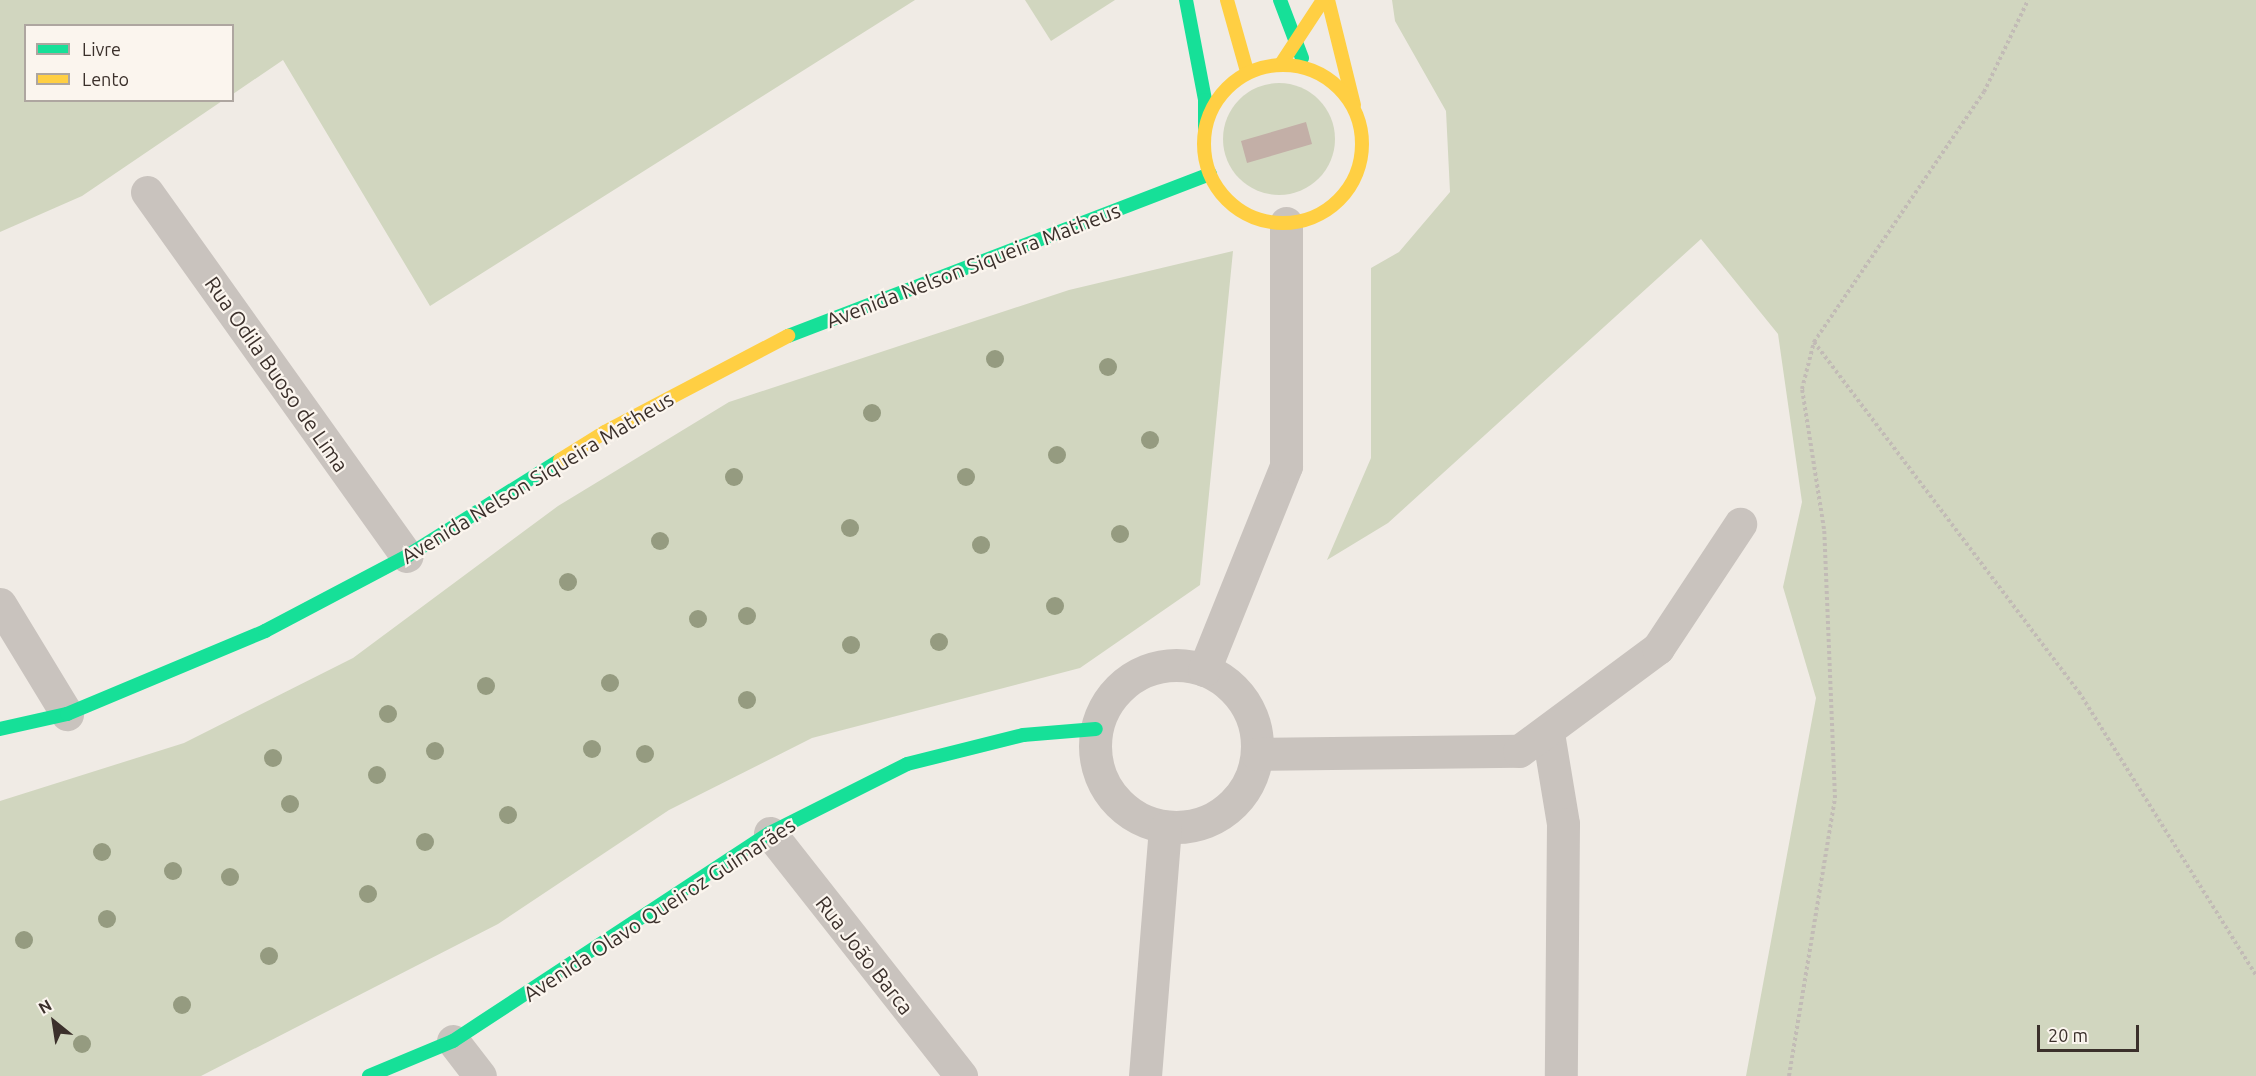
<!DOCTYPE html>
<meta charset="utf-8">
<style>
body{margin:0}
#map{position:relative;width:2256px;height:1076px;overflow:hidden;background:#f0ebe5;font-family:Ubuntu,sans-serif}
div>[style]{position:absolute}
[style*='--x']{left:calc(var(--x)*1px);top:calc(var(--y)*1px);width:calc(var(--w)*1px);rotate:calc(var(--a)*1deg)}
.green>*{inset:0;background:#d1d6bf}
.round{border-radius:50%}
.building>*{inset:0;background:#c3afa7}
.path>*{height:4px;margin-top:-2px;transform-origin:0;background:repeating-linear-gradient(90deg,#c2bbb6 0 3px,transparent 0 6px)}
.street>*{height:33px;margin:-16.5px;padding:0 16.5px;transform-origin:16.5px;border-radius:16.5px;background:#c9c3be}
.street>.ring{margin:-16.5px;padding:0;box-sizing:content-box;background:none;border:33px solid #c9c3be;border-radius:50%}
.fast>*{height:14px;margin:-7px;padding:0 7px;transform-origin:7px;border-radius:7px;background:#16e098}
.slow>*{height:14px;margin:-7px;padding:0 7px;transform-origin:7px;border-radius:7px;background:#ffcf43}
.slow>.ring{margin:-7px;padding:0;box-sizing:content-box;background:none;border:14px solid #ffcf43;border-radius:50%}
.trees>*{width:18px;height:18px;margin:-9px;border-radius:50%;background:#959b80}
span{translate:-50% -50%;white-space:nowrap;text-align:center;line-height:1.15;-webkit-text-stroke:4.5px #fbf5ee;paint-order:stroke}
.street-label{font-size:21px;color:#3b302b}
.legend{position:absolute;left:24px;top:24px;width:210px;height:78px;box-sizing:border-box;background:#fbf5ee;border:2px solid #aea6a0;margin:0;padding:8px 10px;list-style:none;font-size:18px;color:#3b302b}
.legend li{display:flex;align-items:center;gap:12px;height:30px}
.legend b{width:30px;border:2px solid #aea6a0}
.north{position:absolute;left:24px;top:992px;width:60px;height:60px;-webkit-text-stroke:4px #fbf5ee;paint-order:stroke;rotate:330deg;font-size:16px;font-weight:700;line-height:24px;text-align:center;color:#3b302b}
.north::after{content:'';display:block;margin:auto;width:21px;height:27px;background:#3b302b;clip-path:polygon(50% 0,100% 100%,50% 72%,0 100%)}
.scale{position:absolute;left:2037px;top:1025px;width:102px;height:27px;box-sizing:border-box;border:3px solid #3b302b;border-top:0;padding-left:8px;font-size:18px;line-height:21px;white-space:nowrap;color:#3b302b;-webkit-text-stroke:4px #fbf5ee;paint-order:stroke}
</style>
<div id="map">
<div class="green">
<div style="clip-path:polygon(0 0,915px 0,430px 306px,283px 60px,233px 94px,232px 26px,26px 26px,26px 100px,222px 101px,82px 196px,0 232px)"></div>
<div style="clip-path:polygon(1025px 0,1115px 0,1051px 41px)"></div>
<div style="clip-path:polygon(1392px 0,2256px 0,2256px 1076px,1746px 1076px,1816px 698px,1783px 587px,1802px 502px,1778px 334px,1701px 239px,1388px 523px,1327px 560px,1371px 458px,1371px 268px,1399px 252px,1450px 192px,1446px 111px,1395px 21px)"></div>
<div class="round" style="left:1223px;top:83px;width:112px;height:112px"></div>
<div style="clip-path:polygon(1233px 251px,1200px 585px,1080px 668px,812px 738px,669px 810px,498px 924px,201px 1076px,0 1076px,0 801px,184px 743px,353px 658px,558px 506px,729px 402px,1069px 290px)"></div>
</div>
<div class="building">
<div style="clip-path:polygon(1306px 122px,1312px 144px,1247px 163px,1241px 141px)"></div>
</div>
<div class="path">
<div style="--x:1814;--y:342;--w:439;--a:52.9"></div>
<div style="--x:2079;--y:692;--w:334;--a:58"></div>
<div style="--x:1789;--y:1076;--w:282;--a:-80.6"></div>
<div style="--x:1835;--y:798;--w:269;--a:-92.3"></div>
<div style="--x:1824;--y:529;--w:142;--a:-98.9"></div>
<div style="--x:1802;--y:389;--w:49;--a:-75.7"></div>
<div style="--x:1814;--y:342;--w:302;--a:-55.8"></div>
<div style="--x:1984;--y:92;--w:102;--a:-64.4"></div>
</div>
<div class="street">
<div style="--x:147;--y:192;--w:447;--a:54.5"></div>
<div style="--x:0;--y:604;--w:129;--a:58.7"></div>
<div class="ring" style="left:1095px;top:665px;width:129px;height:129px"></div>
<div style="--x:1204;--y:670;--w:220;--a:-68.1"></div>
<div style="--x:1286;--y:466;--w:243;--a:-90"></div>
<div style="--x:1548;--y:733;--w:92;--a:80.6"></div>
<div style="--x:1563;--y:824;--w:252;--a:90.5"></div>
<div style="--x:1257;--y:754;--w:262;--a:-0.7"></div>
<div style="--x:1519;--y:751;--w:173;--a:-36.5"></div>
<div style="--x:1658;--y:648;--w:149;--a:-56.5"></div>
<div style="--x:770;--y:833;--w:309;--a:51.8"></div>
<div style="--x:453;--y:1041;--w:44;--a:52.4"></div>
<div style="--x:1145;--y:1076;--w:248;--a:-85.4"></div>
</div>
<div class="fast">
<div style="--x:1186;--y:0;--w:102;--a:79.2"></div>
<div style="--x:1205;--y:100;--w:28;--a:90"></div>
<div style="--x:1280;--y:0;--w:62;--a:69.2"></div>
<div style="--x:788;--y:336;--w:452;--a:-21"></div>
<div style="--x:0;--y:729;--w:69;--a:-12.6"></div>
<div style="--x:67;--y:714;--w:215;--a:-22.7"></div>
<div style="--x:265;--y:631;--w:161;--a:-27.8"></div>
<div style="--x:407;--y:556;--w:181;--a:-32.1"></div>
<div style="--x:369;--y:1076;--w:91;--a:-22.6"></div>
<div style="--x:453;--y:1041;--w:379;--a:-33.3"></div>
<div style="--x:770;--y:833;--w:153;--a:-26.7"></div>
<div style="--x:907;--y:764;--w:120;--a:-14"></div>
<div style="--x:1023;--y:735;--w:73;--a:-4.7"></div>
</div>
<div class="slow">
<div style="--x:1227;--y:0;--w:74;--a:74.3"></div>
<div style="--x:1328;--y:0;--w:108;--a:76.1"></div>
<div style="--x:1281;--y:64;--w:77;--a:-56.7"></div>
<div class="ring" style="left:1204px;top:65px;width:144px;height:144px"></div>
<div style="--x:560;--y:460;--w:53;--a:-31.9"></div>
<div style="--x:605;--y:432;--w:207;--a:-27.7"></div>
</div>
<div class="trees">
<div style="left:995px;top:359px"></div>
<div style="left:1108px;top:367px"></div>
<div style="left:872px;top:413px"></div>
<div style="left:1150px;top:440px"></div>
<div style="left:1057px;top:455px"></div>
<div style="left:734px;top:477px"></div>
<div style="left:966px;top:477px"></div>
<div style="left:850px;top:528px"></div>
<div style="left:1120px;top:534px"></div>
<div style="left:660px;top:541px"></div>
<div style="left:981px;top:545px"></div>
<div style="left:568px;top:582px"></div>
<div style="left:1055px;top:606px"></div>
<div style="left:747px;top:616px"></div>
<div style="left:698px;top:619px"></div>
<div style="left:939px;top:642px"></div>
<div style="left:851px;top:645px"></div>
<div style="left:610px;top:683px"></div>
<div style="left:486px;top:686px"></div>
<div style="left:747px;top:700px"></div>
<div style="left:388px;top:714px"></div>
<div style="left:592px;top:749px"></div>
<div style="left:435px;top:751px"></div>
<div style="left:645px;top:754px"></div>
<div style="left:273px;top:758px"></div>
<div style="left:377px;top:775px"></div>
<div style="left:290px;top:804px"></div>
<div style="left:508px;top:815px"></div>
<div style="left:425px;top:842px"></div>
<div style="left:102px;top:852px"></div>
<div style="left:173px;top:871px"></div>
<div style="left:230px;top:877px"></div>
<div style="left:368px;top:894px"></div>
<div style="left:107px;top:919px"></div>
<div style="left:24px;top:940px"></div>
<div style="left:269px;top:956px"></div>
<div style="left:182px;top:1005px"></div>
<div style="left:82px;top:1044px"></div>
</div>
<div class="street-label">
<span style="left:973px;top:265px;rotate:-21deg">Avenida Nelson Siqueira Matheus</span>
<span style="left:277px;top:374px;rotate:55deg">Rua Odila Buoso de Lima</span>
<span style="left:537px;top:477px;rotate:-31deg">Avenida Nelson Siqueira Matheus</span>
<span style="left:659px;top:909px;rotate:-33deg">Avenida Olavo Queiroz Guimarães</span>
<span style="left:865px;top:955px;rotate:52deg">Rua João Barca</span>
</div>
<ul class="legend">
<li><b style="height:8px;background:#16e098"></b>Livre</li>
<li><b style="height:8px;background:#ffcf43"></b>Lento</li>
</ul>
<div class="north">N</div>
<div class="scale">20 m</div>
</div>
